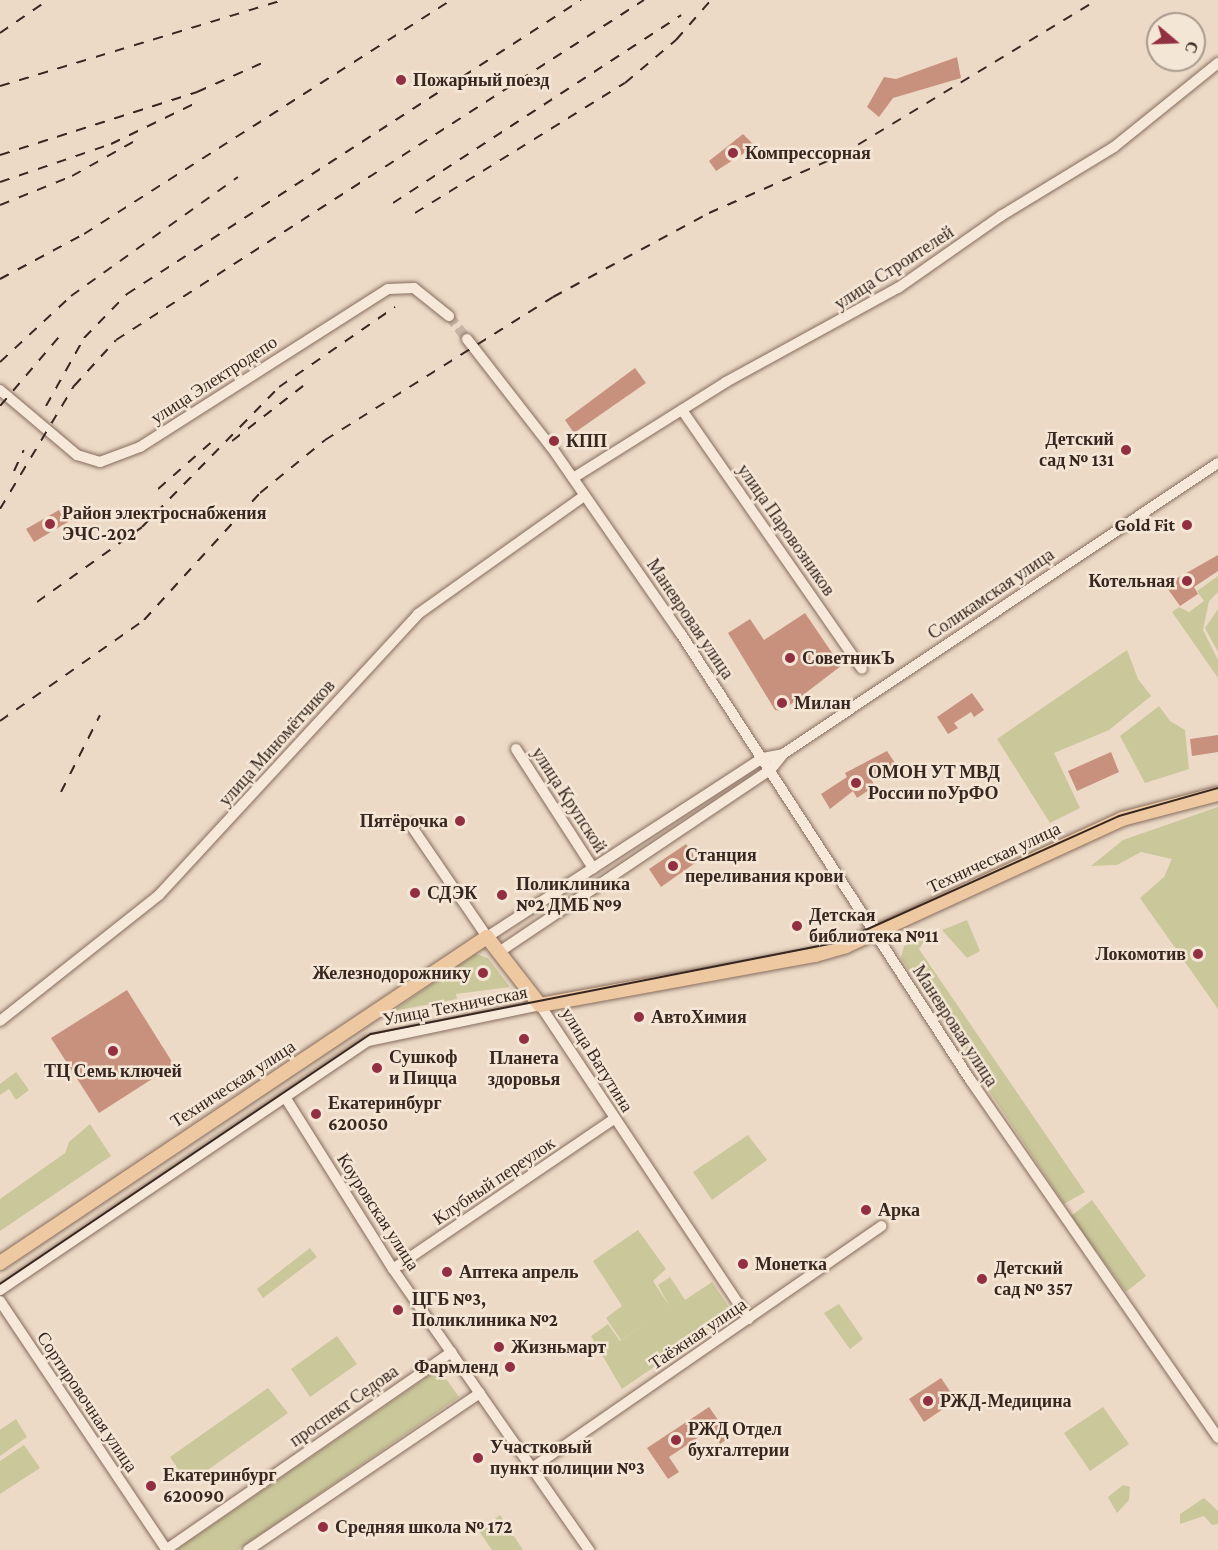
<!DOCTYPE html>
<meta charset="utf-8">
<style>
body{margin:0}
#map{position:relative;width:1218px;height:1550px;overflow:hidden;background:#ecdac6;font-family:"Crimson Pro",serif}
div>[style]{position:absolute}
[style*='--x']{left:calc(var(--x)*1px);top:calc(var(--y)*1px);width:calc(var(--w)*1px);rotate:calc(var(--a)*1deg)}
.green>*{inset:0;background:#cac79b}
.building>*{inset:0;background:#c8917e}
.minor-tunnel>*{height:10px;margin-top:-5px;transform-origin:0;background:repeating-linear-gradient(90deg,#c8b6a5 0 10px,transparent 0 15px)}
.roads{filter:drop-shadow(0 0 2px #866c5d) drop-shadow(0 0 2px #866c5d)}
.minor>*{height:10px;margin:-5px;padding:0 5px;transform-origin:5px;border-radius:5px;background:#f7e9d9}
.major>*{height:14px;margin:-7px;padding:0 7px;transform-origin:7px;border-radius:7px;background:#edc8a0}
.tram>*{height:1.5px;margin:-0.75px;padding:0 0.75px;transform-origin:0.75px;border-radius:0.75px;background:#372720}
.rail>*{height:2px;margin-top:-1px;transform-origin:0;background:repeating-linear-gradient(90deg,#372720 0 10px,transparent 0 20px)}
.dots>*{width:16px;height:16px;translate:-50% -50%;box-sizing:border-box;border:3px solid #f4e6d5;border-radius:50%}
span{translate:-50% -50%;white-space:nowrap;text-align:center;line-height:1.15;-webkit-text-stroke:5px #f4e6d5;paint-order:stroke}
.poi-label{font-size:18px;color:#372720;font-weight:700}
.left{translate:0 -50%;text-align:left}
.right{translate:-100% -50%;text-align:right}
.street-label{font-size:18px;color:#372720}
.north{position:absolute;left:1146px;top:12px;width:60px;height:60px;box-sizing:border-box;background:#f4e6d5;border:2px solid #a89a8d;border-radius:50%;rotate:109deg;font-size:16px;font-weight:700;line-height:24px;text-align:center;color:#372720}
.north::after{content:'';display:block;margin:auto;width:21px;height:27px;background:#923041;clip-path:polygon(50% 0,100% 100%,50% 72%,0 100%)}
</style>
<div id="map">
<div class="green">
<div style="clip-path:polygon(1218px 576px,1218px 592px,1209px 601px,1203px 630px,1218px 660px,1218px 678px,1172px 612px,1179px 607px,1189px 612px,1204px 601px,1197px 591px)"></div>
<div style="clip-path:polygon(1218px 609px,1218px 652px,1205px 628px)"></div>
<div style="clip-path:polygon(1127px 650px,1138px 679px,1151px 696px,1109px 730px,1054px 753px,1080px 808px,1050px 823px,997px 739px)"></div>
<div style="clip-path:polygon(1159px 706px,1170px 721px,1185px 730px,1189px 769px,1145px 783px,1120px 736px)"></div>
<div style="clip-path:polygon(1218px 807px,1218px 1009px,1140px 898px,1164px 877px,1172px 859px,1141px 852px,1117px 865px,1091px 866px,1123px 840px)"></div>
<div style="clip-path:polygon(967px 920px,980px 951px,967px 958px,942px 930px)"></div>
<div style="clip-path:polygon(928px 936px,919px 949px,1085px 1192px,1064px 1204px,901px 958px,904px 946px)"></div>
<div style="clip-path:polygon(475px 954px,488px 958px,510px 987px,456px 994px,457px 999px,393px 1011px)"></div>
<div style="clip-path:polygon(16px 1072px,29px 1090px,16px 1100px,9px 1089px,0 1095px,0 1084px)"></div>
<div style="clip-path:polygon(90px 1124px,111px 1156px,0 1231px,0 1199px,65px 1153px,69px 1142px)"></div>
<div style="clip-path:polygon(748px 1135px,767px 1160px,712px 1200px,693px 1172px)"></div>
<div style="clip-path:polygon(1092px 1200px,1146px 1276px,1126px 1292px,1071px 1216px)"></div>
<div style="clip-path:polygon(638px 1230px,666px 1269px,653px 1281px,670px 1307px,658px 1285px,670px 1277px,685px 1300px,712px 1282px,733px 1313px,622px 1389px,591px 1336px,608px 1324px,620px 1341px,654px 1317px,621px 1340px,606px 1318px,622px 1306px,593px 1261px)"></div>
<div style="clip-path:polygon(310px 1248px,317px 1257px,263px 1298px,257px 1289px)"></div>
<div style="clip-path:polygon(839px 1304px,863px 1339px,850px 1349px,824px 1313px)"></div>
<div style="clip-path:polygon(337px 1336px,357px 1364px,310px 1397px,291px 1369px)"></div>
<div style="clip-path:polygon(439px 1369px,459px 1397px,238px 1550px,176px 1550px)"></div>
<div style="clip-path:polygon(268px 1388px,288px 1413px,188px 1484px,170px 1457px)"></div>
<div style="clip-path:polygon(1103px 1407px,1129px 1444px,1090px 1471px,1064px 1433px)"></div>
<div style="clip-path:polygon(16px 1419px,27px 1437px,0 1456px,0 1430px)"></div>
<div style="clip-path:polygon(24px 1445px,40px 1468px,0 1494px,0 1461px)"></div>
<div style="clip-path:polygon(1123px 1485px,1130px 1487px,1129px 1500px,1117px 1513px,1108px 1497px)"></div>
<div style="clip-path:polygon(1204px 1498px,1218px 1511px,1218px 1524px,1212px 1525px,1204px 1516px,1180px 1524px,1180px 1514px)"></div>
<div style="clip-path:polygon(500px 1515px,523px 1550px,492px 1550px,479px 1531px)"></div>
</div>
<div class="building">
<div style="clip-path:polygon(957px 57px,961px 78px,893px 98px,879px 117px,867px 107px,884px 77px,896px 79px)"></div>
<div style="clip-path:polygon(743px 134px,755px 146px,716px 171px,709px 161px)"></div>
<div style="clip-path:polygon(635px 368px,646px 383px,574px 433px,565px 420px)"></div>
<div style="clip-path:polygon(59px 510px,62px 516px,68px 512px,73px 519px,34px 542px,26px 529px)"></div>
<div style="clip-path:polygon(1218px 555px,1218px 571px,1194px 587px,1198px 594px,1180px 606px,1165px 585px)"></div>
<div style="clip-path:polygon(805px 613px,841px 666px,782px 711px,775px 710px,728px 633px,750px 619px,764px 640px)"></div>
<div style="clip-path:polygon(972px 693px,984px 710px,974px 717px,971px 712px,954px 723px,958px 728px,948px 734px,937px 717px)"></div>
<div style="clip-path:polygon(1218px 735px,1218px 752px,1192px 756px,1190px 739px)"></div>
<div style="clip-path:polygon(887px 751px,897px 766px,871px 779px,875px 786px,857px 798px,853px 791px,830px 809px,821px 794px,847px 777px,845px 773px)"></div>
<div style="clip-path:polygon(1111px 752px,1119px 772px,1077px 791px,1068px 771px)"></div>
<div style="clip-path:polygon(686px 844px,698px 861px,661px 887px,649px 869px)"></div>
<div style="clip-path:polygon(127px 990px,174px 1065px,99px 1113px,51px 1038px)"></div>
<div style="clip-path:polygon(941px 1378px,952px 1394px,945px 1399px,946px 1407px,924px 1422px,909px 1399px)"></div>
<div style="clip-path:polygon(709px 1407px,730px 1437px,720px 1444px,711px 1429px,669px 1457px,679px 1472px,668px 1479px,647px 1448px)"></div>
</div>
<div class="minor-tunnel">
<div style="--x:449;--y:316;--w:29;--a:52"></div>
</div>
<div class="roads">
<div class="minor">
<div style="--x:467;--y:339;--w:138;--a:52.1"></div>
<div style="--x:552;--y:448;--w:226;--a:55.3"></div>
<div style="--x:681;--y:634;--w:533;--a:57.03"></div>
<div style="--x:971;--y:1081;--w:434;--a:55.3"></div>
<div style="--x:0;--y:390;--w:101;--a:40.2"></div>
<div style="--x:77;--y:455;--w:24;--a:17"></div>
<div style="--x:100;--y:462;--w:43;--a:-20.6"></div>
<div style="--x:140;--y:447;--w:294;--a:-32.5"></div>
<div style="--x:388;--y:289;--w:26;--a:-2"></div>
<div style="--x:414;--y:288;--w:45;--a:38.7"></div>
<div style="--x:682;--y:410;--w:315;--a:55.2"></div>
<div style="--x:573;--y:478;--w:181;--a:-32.1"></div>
<div style="--x:726;--y:382;--w:196;--a:-28.7"></div>
<div style="--x:898;--y:288;--w:126;--a:-35"></div>
<div style="--x:1001;--y:216;--w:132;--a:-31.4"></div>
<div style="--x:1114;--y:147;--w:134;--a:-38.9"></div>
<div style="--x:516;--y:749;--w:142;--a:57.1"></div>
<div style="--x:410;--y:824;--w:137;--a:55.7"></div>
<div style="--x:487;--y:937;--w:329;--a:-33"></div>
<div style="--x:763;--y:758;--w:20;--a:-11"></div>
<div style="--x:499;--y:952;--w:328;--a:-33.9"></div>
<div style="--x:771;--y:769;--w:19;--a:-51"></div>
<div style="--x:783;--y:754;--w:523;--a:-33.78"></div>
<div style="--x:0;--y:1021;--w:203;--a:-38.4"></div>
<div style="--x:159;--y:895;--w:382;--a:-47.3"></div>
<div style="--x:418;--y:614;--w:204;--a:-35.4"></div>
<div style="--x:285;--y:1097;--w:203;--a:57.9"></div>
<div style="--x:393;--y:1269;--w:343;--a:55.1"></div>
<div style="--x:393;--y:1269;--w:265;--a:-34.2"></div>
<div style="--x:0;--y:1290;--w:444;--a:-34.1"></div>
<div style="--x:368;--y:1041;--w:176;--a:-11.8"></div>
<div style="--x:540;--y:1005;--w:377;--a:56.4"></div>
<div style="--x:0;--y:1301;--w:300;--a:56.2"></div>
<div style="--x:532;--y:1468;--w:425;--a:-34.7"></div>
<div style="--x:167;--y:1549;--w:346;--a:-34.7"></div>
<div style="--x:248;--y:1550;--w:280;--a:-34.1"></div>
</div>
<div class="major">
<div style="--x:0;--y:1263;--w:586;--a:-33.8"></div>
<div style="--x:487;--y:937;--w:86;--a:52.1"></div>
<div style="--x:540;--y:1005;--w:280;--a:-10.3"></div>
<div style="--x:815;--y:955;--w:32;--a:-16"></div>
<div style="--x:846;--y:946;--w:304;--a:-24.7"></div>
<div style="--x:1122;--y:819;--w:99;--a:-14.6"></div>
</div>
</div>
<div class="tram">
<div style="--x:0;--y:1284;--w:447;--a:-34"></div>
<div style="--x:371;--y:1034;--w:477;--a:-11.1"></div>
<div style="--x:839;--y:942;--w:307;--a:-24.2"></div>
<div style="--x:1119;--y:816;--w:103;--a:-15.8"></div>
</div>
<div class="rail">
<div style="--x:0;--y:33;--w:58;--a:-34.5"></div>
<div style="--x:0;--y:86;--w:296;--a:-16.9"></div>
<div style="--x:0;--y:155;--w:207;--a:-17.7"></div>
<div style="--x:197;--y:92;--w:79;--a:-24"></div>
<div style="--x:0;--y:182;--w:117;--a:-18.9"></div>
<div style="--x:111;--y:144;--w:99;--a:-25.8"></div>
<div style="--x:393;--y:203;--w:344;--a:-33.1"></div>
<div style="--x:0;--y:205;--w:78;--a:-21.9"></div>
<div style="--x:72;--y:176;--w:70;--a:-29.1"></div>
<div style="--x:415;--y:213;--w:247;--a:-31.8"></div>
<div style="--x:625;--y:83;--w:67;--a:-40.1"></div>
<div style="--x:676;--y:40;--w:53;--a:-48.8"></div>
<div style="--x:0;--y:279;--w:95;--a:-28.2"></div>
<div style="--x:84;--y:234;--w:435;--a:-32.5"></div>
<div style="--x:0;--y:362;--w:97;--a:-42.9"></div>
<div style="--x:71;--y:296;--w:205;--a:-35.5"></div>
<div style="--x:0;--y:406;--w:99;--a:-49.5"></div>
<div style="--x:46;--y:406;--w:78;--a:-60.8"></div>
<div style="--x:84;--y:338;--w:62;--a:-45.7"></div>
<div style="--x:127;--y:294;--w:541;--a:-32.93"></div>
<div style="--x:232;--y:441;--w:90;--a:-37.8"></div>
<div style="--x:14;--y:471;--w:23;--a:-65"></div>
<div style="--x:158;--y:489;--w:77;--a:-41.3"></div>
<div style="--x:0;--y:509;--w:144;--a:-59"></div>
<div style="--x:74;--y:386;--w:62;--a:-47.6"></div>
<div style="--x:116;--y:340;--w:628;--a:-32.78"></div>
<div style="--x:37;--y:602;--w:129;--a:-35.5"></div>
<div style="--x:142;--y:527;--w:196;--a:-45.6"></div>
<div style="--x:279;--y:387;--w:141;--a:-34.6"></div>
<div style="--x:0;--y:721;--w:176;--a:-35"></div>
<div style="--x:144;--y:620;--w:172;--a:-47.6"></div>
<div style="--x:260;--y:493;--w:84;--a:-39.2"></div>
<div style="--x:325;--y:440;--w:269;--a:-32.1"></div>
<div style="--x:553;--y:297;--w:177;--a:-28.3"></div>
<div style="--x:709;--y:213;--w:144;--a:-23.7"></div>
<div style="--x:841;--y:155;--w:299;--a:-31.2"></div>
<div style="--x:61;--y:792;--w:86;--a:-63.1"></div>
</div>
<div class="dots">
<div style="left:401px;top:80px;background:#923041"></div>
<div style="left:733px;top:153px;background:#923041"></div>
<div style="left:554px;top:441px;background:#923041"></div>
<div style="left:1126px;top:450px;background:#923041"></div>
<div style="left:50px;top:524px;background:#923041"></div>
<div style="left:1187px;top:525px;background:#923041"></div>
<div style="left:1187px;top:581px;background:#923041"></div>
<div style="left:790px;top:658px;background:#923041"></div>
<div style="left:782px;top:703px;background:#923041"></div>
<div style="left:856px;top:783px;background:#923041"></div>
<div style="left:460px;top:821px;background:#923041"></div>
<div style="left:673px;top:866px;background:#923041"></div>
<div style="left:415px;top:893px;background:#923041"></div>
<div style="left:502px;top:895px;background:#923041"></div>
<div style="left:797px;top:926px;background:#923041"></div>
<div style="left:1198px;top:954px;background:#923041"></div>
<div style="left:483px;top:973px;background:#923041"></div>
<div style="left:639px;top:1017px;background:#923041"></div>
<div style="left:524px;top:1039px;background:#923041"></div>
<div style="left:113px;top:1051px;background:#923041"></div>
<div style="left:377px;top:1068px;background:#923041"></div>
<div style="left:316px;top:1114px;background:#923041"></div>
<div style="left:866px;top:1210px;background:#923041"></div>
<div style="left:743px;top:1264px;background:#923041"></div>
<div style="left:447px;top:1272px;background:#923041"></div>
<div style="left:982px;top:1279px;background:#923041"></div>
<div style="left:398px;top:1310px;background:#923041"></div>
<div style="left:499px;top:1347px;background:#923041"></div>
<div style="left:510px;top:1367px;background:#923041"></div>
<div style="left:928px;top:1401px;background:#923041"></div>
<div style="left:676px;top:1440px;background:#923041"></div>
<div style="left:478px;top:1458px;background:#923041"></div>
<div style="left:151px;top:1486px;background:#923041"></div>
<div style="left:323px;top:1527px;background:#923041"></div>
</div>
<div class="poi-label">
<span class="left" style="left:413px;top:80px">Пожарный поезд</span>
<span class="left" style="left:745px;top:153px">Компрессорная</span>
<span class="right" style="left:1114px;top:450px">Детский<br>сад № 131</span>
<span class="left" style="left:566px;top:441px">КПП</span>
<span class="left" style="left:62px;top:524px">Район электроснабжения<br>ЭЧС-202</span>
<span class="right" style="left:1175px;top:525px">Gold Fit</span>
<span class="right" style="left:1175px;top:581px">Котельная</span>
<span class="left" style="left:802px;top:658px">СоветникЪ</span>
<span class="left" style="left:794px;top:703px">Милан</span>
<span class="left" style="left:868px;top:783px">ОМОН УТ МВД<br>России поУрФО</span>
<span class="right" style="left:448px;top:821px">Пятёрочка</span>
<span class="left" style="left:685px;top:866px">Станция<br>переливания крови</span>
<span class="left" style="left:516px;top:895px">Поликлиника<br>№2 ДМБ №9</span>
<span class="left" style="left:427px;top:893px">СДЭК</span>
<span class="left" style="left:809px;top:926px">Детская<br>библиотека №11</span>
<span class="right" style="left:1186px;top:954px">Локомотив</span>
<span class="right" style="left:471px;top:973px">Железнодорожнику</span>
<span class="left" style="left:651px;top:1017px">АвтоХимия</span>
<span class="left" style="left:389px;top:1068px">Сушкоф<br>и Пицца</span>
<span style="left:524px;top:1069px">Планета<br>здоровья</span>
<span style="left:113px;top:1071px">ТЦ Семь ключей</span>
<span class="left" style="left:328px;top:1114px">Екатеринбург<br>620050</span>
<span class="left" style="left:878px;top:1210px">Арка</span>
<span class="left" style="left:755px;top:1264px">Монетка</span>
<span class="left" style="left:994px;top:1279px">Детский<br>сад № 357</span>
<span class="left" style="left:459px;top:1272px">Аптека апрель</span>
<span class="left" style="left:412px;top:1310px">ЦГБ №3,<br>Поликлиника №2</span>
<span class="left" style="left:511px;top:1347px">Жизньмарт</span>
<span class="right" style="left:498px;top:1367px">Фармленд</span>
<span class="left" style="left:940px;top:1401px">РЖД-Медицина</span>
<span class="left" style="left:688px;top:1440px">РЖД Отдел<br>бухгалтерии</span>
<span class="left" style="left:490px;top:1458px">Участковый<br>пункт полиции №3</span>
<span class="left" style="left:163px;top:1486px">Екатеринбург<br>620090</span>
<span class="left" style="left:335px;top:1527px">Средняя школа № 172</span>
</div>
<div class="street-label">
<span style="left:894px;top:268px;rotate:-33deg">улица Строителей</span>
<span style="left:214px;top:380px;rotate:-33deg">улица Электродепо</span>
<span style="left:786px;top:530px;rotate:55deg">улица Паровозников</span>
<span style="left:991px;top:594px;rotate:-34deg">Соликамская улица</span>
<span style="left:690px;top:619px;rotate:56deg">Маневровая улица</span>
<span style="left:277px;top:743px;rotate:-48deg">улица Миномётчиков</span>
<span style="left:569px;top:800px;rotate:57deg">улица Крупской</span>
<span style="left:994px;top:858px;rotate:-25deg">Техническая улица</span>
<span style="left:455px;top:1006px;rotate:-11deg">Улица Техническая</span>
<span style="left:955px;top:1026px;rotate:57deg">Маневровая улица</span>
<span style="left:597px;top:1060px;rotate:58deg">улица Ватутина</span>
<span style="left:233px;top:1084px;rotate:-33deg">Техническая улица</span>
<span style="left:494px;top:1181px;rotate:-34deg">Клубный переулок</span>
<span style="left:378px;top:1212px;rotate:57deg">Коуровская улица</span>
<span style="left:698px;top:1334px;rotate:-34deg">Таёжная улица</span>
<span style="left:87px;top:1402px;rotate:56deg">Сортировочная улица</span>
<span style="left:344px;top:1406px;rotate:-35deg">проспект Седова</span>
</div>
<div class="north">С</div>
</div>
